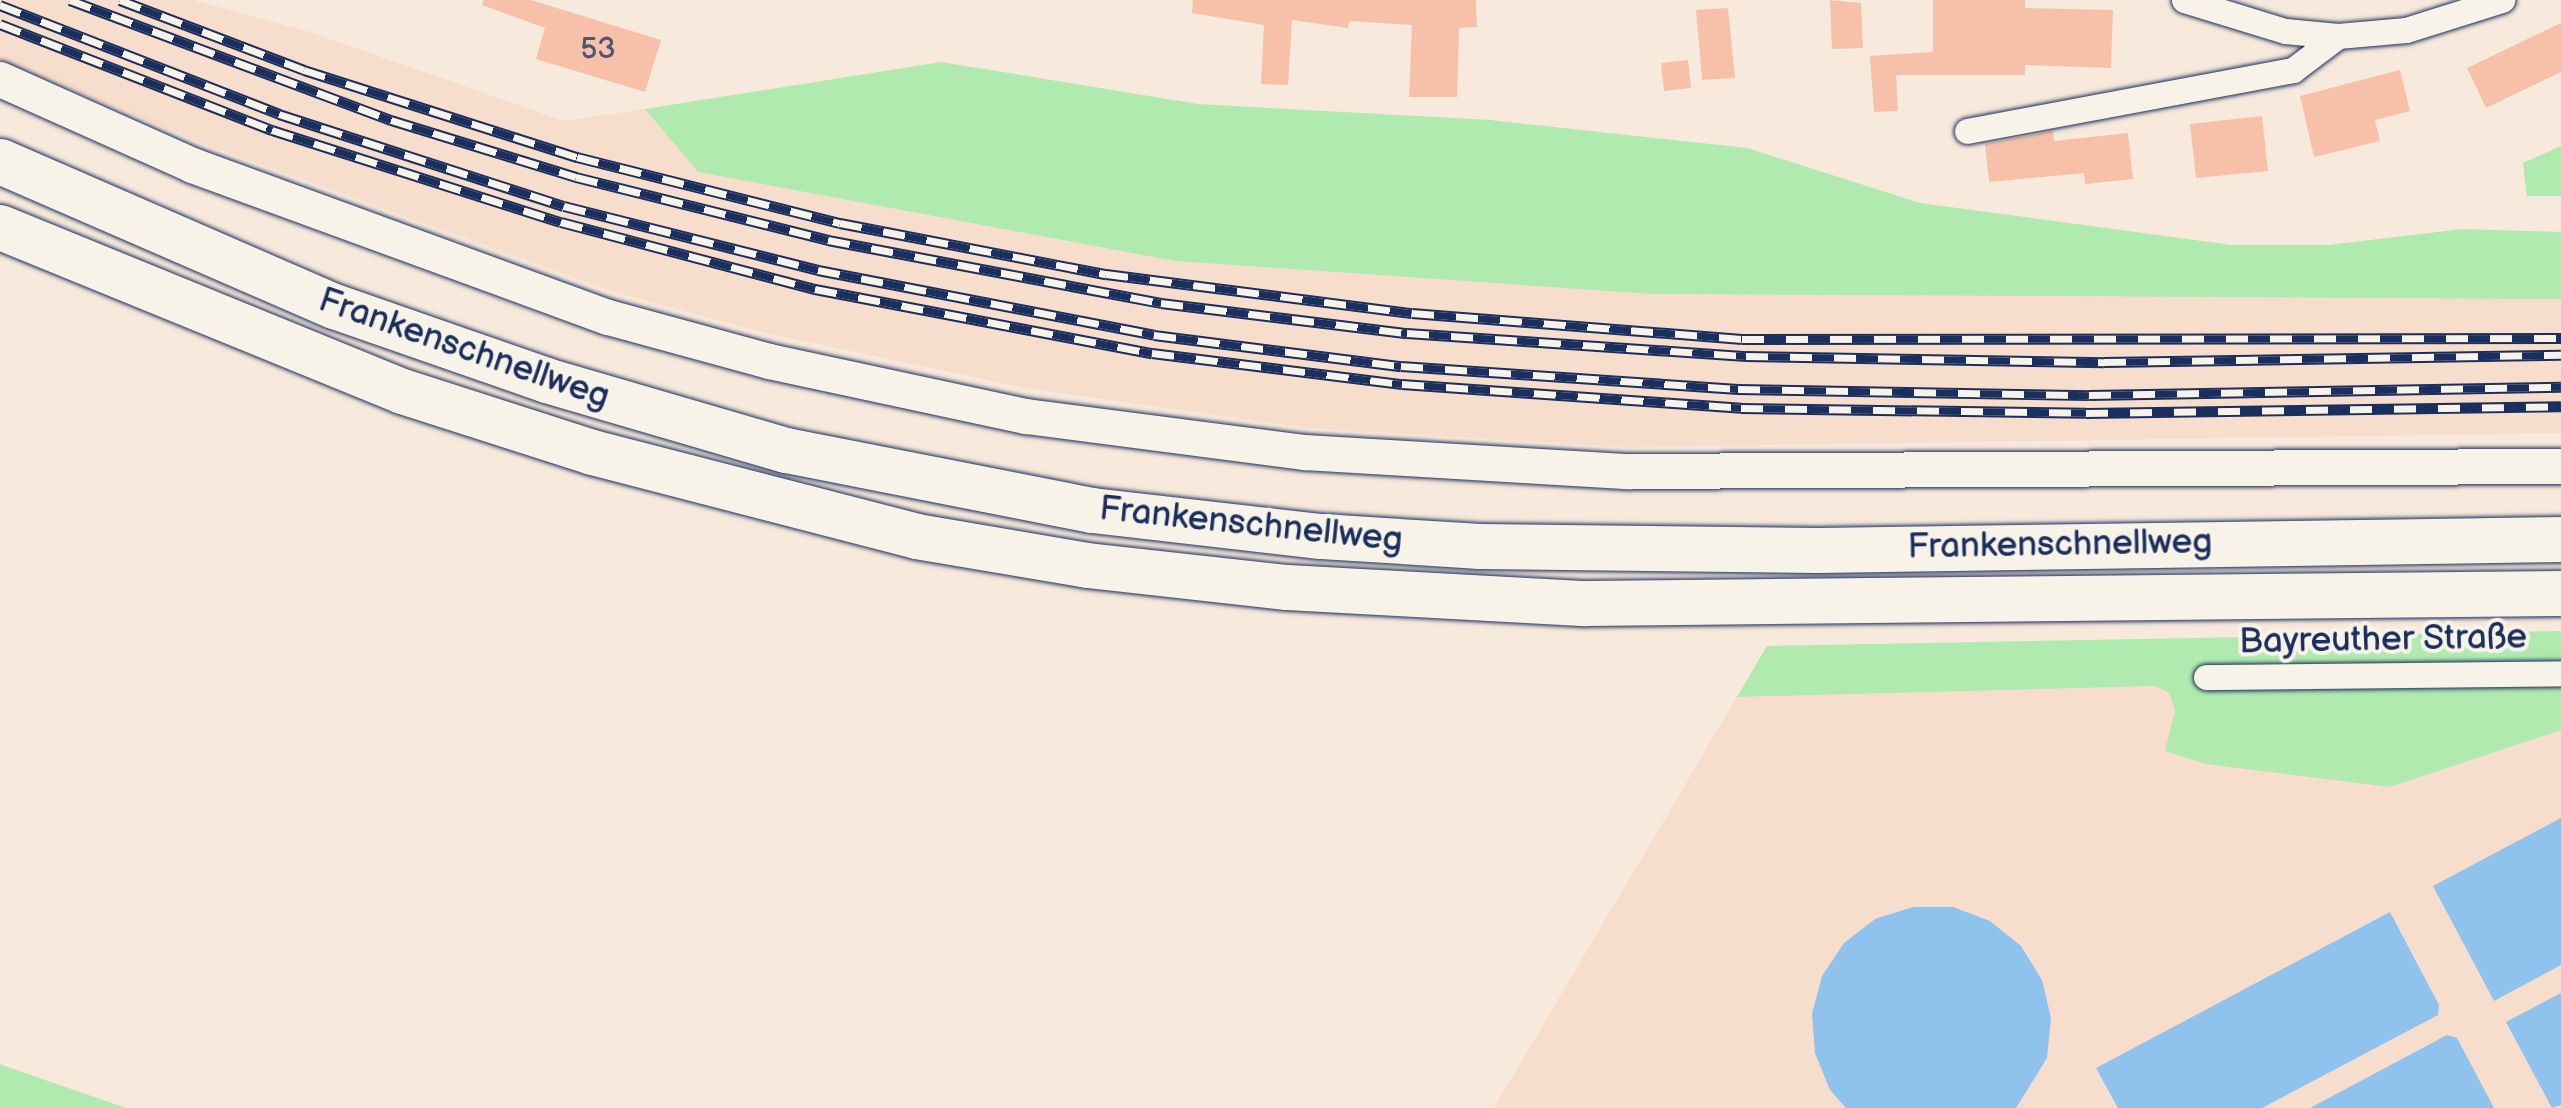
<!DOCTYPE html>
<meta charset="utf-8">
<style>
body{margin:0}
#map{position:relative;width:2561px;height:1108px;overflow:hidden;background:#f7e9db;font-family:"Balsamiq Sans",sans-serif}
div>[style]{position:absolute}
[style*='--x']{left:calc(var(--x)*1px);top:calc(var(--y)*1px);width:calc(var(--w)*1px);rotate:calc(var(--a)*1deg)}
.built>*{inset:0;background:#f7ddcc}
.green>*{inset:0;background:#b0eaaf}
.water>*{inset:0;background:#8fc2ec}
.building>*{inset:0;background:#f7c1a9}
.roads{filter:drop-shadow(0 0 2px #1b2f5e) drop-shadow(0 0 2px #1b2f5e)}
.street>*{height:25px;margin:-12.5px;padding:0 12.5px;transform-origin:12.5px;border-radius:12.5px;background:#f7f3e8}
.secondary>*{height:35px;margin:-17.5px;padding:0 17.5px;transform-origin:17.5px;border-radius:17.5px;background:#f7f3e8}
.highway>*{height:45px;margin:-22.5px;padding:0 22.5px;transform-origin:22.5px;border-radius:22.5px;background:#f7f3e8}
.rail>*{height:11px;margin-top:-5.5px;transform-origin:0;background:repeating-linear-gradient(90deg,#f7f3e8 0 22px,#1b2f5e 0 44px);box-sizing:border-box;border-block:2px solid #1b2f5e}
span{translate:-50% -50%;white-space:nowrap;text-align:center;line-height:1.15;-webkit-text-stroke:8px #f7f3e8;paint-order:stroke}
.number-label{font-size:30px;color:#525471}
.number-label span{-webkit-text-stroke-width:0}
.street-label{font-size:35px;color:#1b2f5e}
</style>
<div id="map">
<div class="built">
<div style="clip-path:polygon(0 0,193px 0,310px 32px,564px 121px,645px 109px,698px 172px,1175px 261px,1651px 294px,2561px 299px,2561px 433px,1630px 447px,1309px 428px,1030px 389px,765px 333px,614px 292px,205px 144px,0 61px)"></div>
<div style="clip-path:polygon(2156px 686px,2169px 693px,2175px 710px,2166px 751px,2206px 764px,2390px 787px,2561px 730px,2561px 1108px,1494px 1108px,1737px 697px)"></div>
</div>
<div class="green">
<div style="clip-path:polygon(941px 62px,1198px 104px,1490px 120px,1747px 148px,1920px 203px,2232px 245px,2328px 245px,2463px 229px,2561px 232px,2561px 299px,1651px 294px,1175px 261px,698px 172px,645px 109px)"></div>
<div style="clip-path:polygon(2561px 146px,2561px 196px,2527px 196px,2523px 163px)"></div>
<div style="clip-path:polygon(2561px 631px,2561px 730px,2390px 787px,2206px 764px,2165px 751px,2175px 710px,2169px 693px,2156px 686px,1737px 697px,1767px 646px)"></div>
<div style="clip-path:polygon(0 1064px,2px 1065px,126px 1108px,0 1108px)"></div>
</div>
<div class="water">
<div style="clip-path:polygon(2561px 818px,2561px 965px,2494px 1001px,2433px 886px)"></div>
<div style="clip-path:polygon(1913px 907px,1953px 907px,1990px 921px,2021px 946px,2042px 980px,2051px 1018px,2047px 1058px,2016px 1108px,1846px 1108px,1830px 1090px,1815px 1053px,1812px 1014px,1822px 976px,1844px 943px,1875px 919px)"></div>
<div style="clip-path:polygon(2390px 912px,2439px 1005px,2438px 1015px,2262px 1108px,2118px 1108px,2096px 1068px)"></div>
<div style="clip-path:polygon(2561px 993px,2561px 1105px,2552px 1108px,2506px 1022px)"></div>
<div style="clip-path:polygon(2447px 1035px,2457px 1038px,2494px 1108px,2310px 1108px)"></div>
</div>
<div class="building">
<div style="clip-path:polygon(484px 0,531px 0,661px 40px,645px 92px,536px 59px,545px 28px,482px 5px)"></div>
<div style="clip-path:polygon(1193px 0,1476px 0,1477px 27px,1459px 28px,1457px 97px,1409px 97px,1412px 25px,1349px 21px,1348px 28px,1292px 20px,1288px 85px,1261px 84px,1264px 25px,1192px 13px)"></div>
<div style="clip-path:polygon(1830px 0,1861px 3px,1863px 48px,1832px 49px)"></div>
<div style="clip-path:polygon(1933px 0,2025px 0,2025px 8px,2113px 10px,2111px 68px,2025px 65px,2025px 75px,1896px 75px,1898px 111px,1874px 112px,1870px 56px,1933px 52px)"></div>
<div style="clip-path:polygon(1728px 8px,1735px 78px,1702px 80px,1696px 10px)"></div>
<div style="clip-path:polygon(2561px 23px,2561px 72px,2486px 108px,2467px 68px)"></div>
<div style="clip-path:polygon(1688px 60px,1691px 88px,1664px 91px,1661px 63px)"></div>
<div style="clip-path:polygon(2400px 70px,2410px 111px,2375px 120px,2380px 141px,2314px 157px,2300px 96px)"></div>
<div style="clip-path:polygon(2262px 116px,2268px 171px,2196px 178px,2190px 124px)"></div>
<div style="clip-path:polygon(2053px 131px,2054px 141px,2128px 133px,2133px 179px,2085px 184px,2084px 173px,1989px 182px,1985px 144px)"></div>
</div>
<div class="roads">
<div class="street">
<div style="--x:2184;--y:0;--w:106;--a:17.1"></div>
<div style="--x:2285;--y:31;--w:53;--a:5.4"></div>
<div style="--x:2338;--y:36;--w:68;--a:-5"></div>
<div style="--x:2406;--y:30;--w:101;--a:-17.4"></div>
<div style="--x:1967;--y:131;--w:332;--a:-10.6"></div>
<div style="--x:2293;--y:70;--w:56;--a:-37.1"></div>
<div style="--x:2206;--y:677;--w:355;--a:-0.6"></div>
</div>
<div class="secondary">
<div style="--x:0;--y:79;--w:210;--a:24.1"></div>
<div style="--x:192;--y:165;--w:443;--a:20.1"></div>
<div style="--x:608;--y:317;--w:167;--a:15.3"></div>
<div style="--x:769;--y:361;--w:263;--a:12.1"></div>
<div style="--x:1026;--y:416;--w:281;--a:7.4"></div>
<div style="--x:1305;--y:452;--w:323;--a:3.4"></div>
<div style="--x:1627;--y:471;--w:934;--a:-0.31"></div>
</div>
<div class="highway">
<div style="--x:0;--y:161;--w:364;--a:23.5"></div>
<div style="--x:334;--y:306;--w:225;--a:19.2"></div>
<div style="--x:546;--y:380;--w:250;--a:16.3"></div>
<div style="--x:786;--y:450;--w:312;--a:11.1"></div>
<div style="--x:1092;--y:510;--w:230;--a:6.5"></div>
<div style="--x:1321;--y:536;--w:159;--a:3.6"></div>
<div style="--x:1480;--y:546;--w:337;--a:0.7"></div>
<div style="--x:1817;--y:550;--w:744;--a:-0.85"></div>
<div style="--x:0;--y:227;--w:434;--a:22.2"></div>
<div style="--x:402;--y:391;--w:200;--a:17.8"></div>
<div style="--x:592;--y:452;--w:335;--a:14.5"></div>
<div style="--x:916;--y:536;--w:173;--a:9.6"></div>
<div style="--x:1087;--y:565;--w:201;--a:6.3"></div>
<div style="--x:1287;--y:587;--w:299;--a:3.1"></div>
<div style="--x:1586;--y:603;--w:975;--a:-0.59"></div>
</div>
</div>
<div class="rail">
<div style="--x:70;--y:0;--w:343;--a:20.5"></div>
<div style="--x:391;--y:120;--w:194;--a:17.1"></div>
<div style="--x:576;--y:177;--w:260;--a:14"></div>
<div style="--x:828;--y:240;--w:339;--a:10.7"></div>
<div style="--x:1161;--y:303;--w:248;--a:7"></div>
<div style="--x:1407;--y:333;--w:340;--a:3.9"></div>
<div style="--x:1746;--y:356;--w:358;--a:1"></div>
<div style="--x:2104;--y:362;--w:457;--a:-0.9"></div>
<div style="--x:120;--y:0;--w:197;--a:20.8"></div>
<div style="--x:304;--y:70;--w:287;--a:17.7"></div>
<div style="--x:577;--y:157;--w:271;--a:14.1"></div>
<div style="--x:840;--y:223;--w:271;--a:10.9"></div>
<div style="--x:1106;--y:274;--w:308;--a:7.3"></div>
<div style="--x:1412;--y:313;--w:331;--a:4.5"></div>
<div style="--x:1742;--y:339;--w:819;--a:-0.07"></div>
<div style="--x:0;--y:5;--w:300;--a:21.3"></div>
<div style="--x:279;--y:114;--w:299;--a:17.9"></div>
<div style="--x:564;--y:206;--w:262;--a:14.1"></div>
<div style="--x:818;--y:270;--w:342;--a:10.9"></div>
<div style="--x:1154;--y:335;--w:249;--a:7.2"></div>
<div style="--x:1401;--y:366;--w:338;--a:3.9"></div>
<div style="--x:1738;--y:389;--w:351;--a:1"></div>
<div style="--x:2089;--y:395;--w:472;--a:-1"></div>
<div style="--x:0;--y:24;--w:292;--a:21.3"></div>
<div style="--x:272;--y:130;--w:303;--a:17.7"></div>
<div style="--x:561;--y:222;--w:263;--a:14.8"></div>
<div style="--x:815;--y:289;--w:343;--a:10.8"></div>
<div style="--x:1152;--y:353;--w:252;--a:7.1"></div>
<div style="--x:1402;--y:384;--w:340;--a:4"></div>
<div style="--x:1741;--y:408;--w:345;--a:0.8"></div>
<div style="--x:2086;--y:413;--w:475;--a:-0.8"></div>
</div>
<div class="number-label">
<span style="left:598px;top:49px">53</span>
</div>
<div class="street-label">
<span style="left:464px;top:349px;rotate:19deg">Frankenschnellweg</span>
<span style="left:1251px;top:525px;rotate:6deg">Frankenschnellweg</span>
<span style="left:2060px;top:545px;rotate:-1deg">Frankenschnellweg</span>
<span style="left:2383px;top:640px;rotate:-1deg">Bayreuther Straße</span>
</div>
</div>
